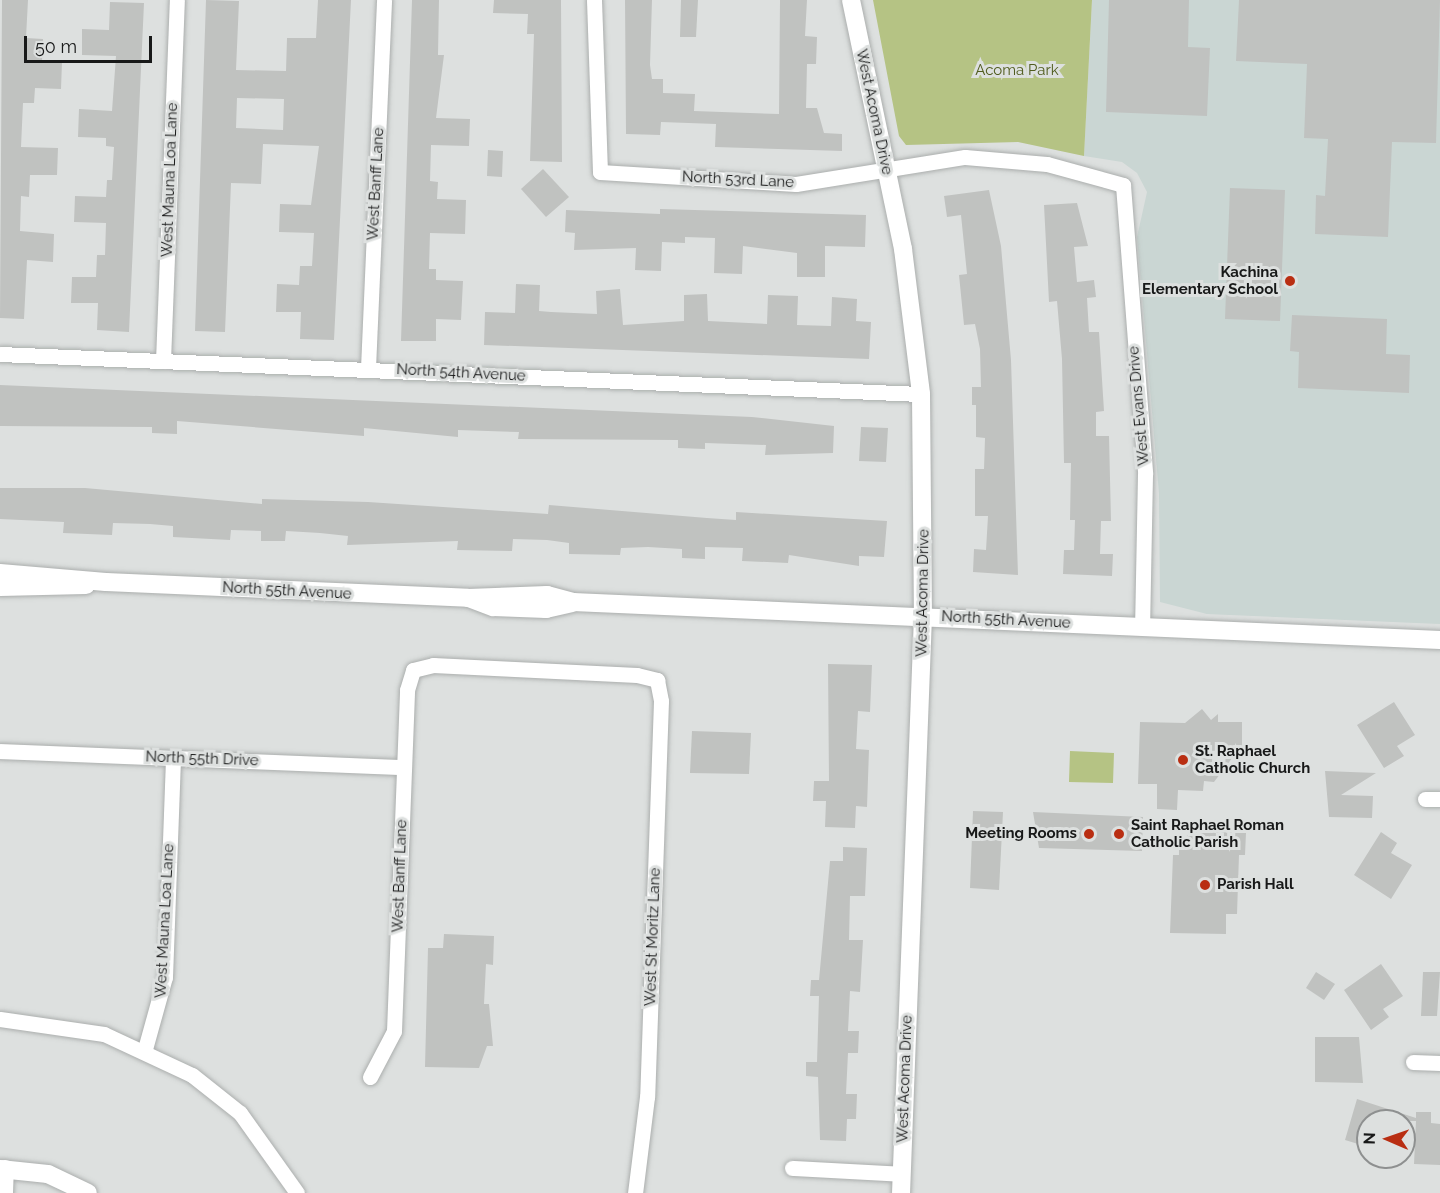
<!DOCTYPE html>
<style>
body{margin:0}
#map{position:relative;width:1440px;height:1193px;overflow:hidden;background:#dde0df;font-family:Raleway,sans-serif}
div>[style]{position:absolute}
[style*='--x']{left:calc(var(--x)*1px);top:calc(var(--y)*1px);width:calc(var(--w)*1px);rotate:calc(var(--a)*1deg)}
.built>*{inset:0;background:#cad6d3}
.green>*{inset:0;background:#b5c384}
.building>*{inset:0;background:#c0c2c0}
.roads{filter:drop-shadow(0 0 2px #abaead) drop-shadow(0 0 2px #abaead)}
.minor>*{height:15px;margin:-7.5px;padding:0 7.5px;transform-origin:7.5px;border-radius:7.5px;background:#fff}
.tertiary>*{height:18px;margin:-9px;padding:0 9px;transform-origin:9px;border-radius:9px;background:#fff}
.dots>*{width:16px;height:16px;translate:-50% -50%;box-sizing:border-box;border:3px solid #dde0df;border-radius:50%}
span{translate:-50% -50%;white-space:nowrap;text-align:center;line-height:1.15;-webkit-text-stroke:6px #dde0df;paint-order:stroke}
.park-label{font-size:15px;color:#505c1e}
.street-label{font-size:15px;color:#181919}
.poi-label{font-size:15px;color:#181919;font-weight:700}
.right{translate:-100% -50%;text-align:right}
.left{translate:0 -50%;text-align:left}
.north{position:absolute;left:1356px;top:1109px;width:60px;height:60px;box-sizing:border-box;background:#dde0df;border:2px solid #8e9090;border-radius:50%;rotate:272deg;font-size:16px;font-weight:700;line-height:24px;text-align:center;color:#181919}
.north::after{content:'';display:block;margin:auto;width:21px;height:27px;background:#b92e12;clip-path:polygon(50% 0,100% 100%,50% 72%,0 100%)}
.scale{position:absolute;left:24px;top:36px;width:128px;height:27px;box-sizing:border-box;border:3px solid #181919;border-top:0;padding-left:8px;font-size:18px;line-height:21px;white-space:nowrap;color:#181919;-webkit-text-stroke:4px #dde0df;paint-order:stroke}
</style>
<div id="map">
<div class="built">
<div style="clip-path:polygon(1092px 0,1440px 0,1440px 624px,1207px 614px,1160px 602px,1159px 494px,1137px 237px,1147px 192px,1137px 173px,1122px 162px,1084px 156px)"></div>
</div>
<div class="green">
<div style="clip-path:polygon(873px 0,1092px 0,1084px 156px,1018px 142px,906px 145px,899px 136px)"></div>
<div style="clip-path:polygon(1070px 751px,1114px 753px,1113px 783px,1069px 782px)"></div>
</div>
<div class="building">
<div style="clip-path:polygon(2px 0,28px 0,26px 38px,43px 39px,42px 61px,62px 62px,61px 89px,35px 88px,34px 103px,23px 103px,21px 147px,58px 148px,57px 175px,30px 175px,29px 197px,21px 196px,20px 231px,54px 234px,53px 262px,27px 260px,24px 319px,0 318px)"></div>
<div style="clip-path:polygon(evenodd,206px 0,239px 1px,236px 70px,286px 71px,287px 38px,316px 38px,318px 0,351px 0,334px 340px,300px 339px,301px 312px,276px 312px,277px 284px,299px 285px,300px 266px,312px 266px,314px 233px,279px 232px,280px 204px,311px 205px,319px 146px,263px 144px,261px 184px,231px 183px,225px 332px,195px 331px,206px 0,237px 98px,284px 99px,283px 130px,236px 128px,237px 98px)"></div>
<div style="clip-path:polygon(412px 0,439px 0,438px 55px,444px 55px,436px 118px,470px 119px,469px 146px,431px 145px,430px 181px,438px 182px,437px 199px,466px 200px,465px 234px,430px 233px,429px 269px,436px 269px,436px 280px,463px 281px,461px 320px,436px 319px,436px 341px,401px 341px)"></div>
<div style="clip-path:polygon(494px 0,561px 0,562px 162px,530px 161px,534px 34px,527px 34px,528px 14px,493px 13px)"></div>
<div style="clip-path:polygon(625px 0,652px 0,650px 65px,652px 79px,663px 79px,663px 93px,695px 94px,694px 111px,779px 114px,780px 0,807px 0,805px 36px,817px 37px,816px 64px,807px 64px,806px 108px,817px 108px,824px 133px,842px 134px,842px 151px,715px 147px,716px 124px,661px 122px,660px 135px,626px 134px)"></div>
<div style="clip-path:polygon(681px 0,698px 0,696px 37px,680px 37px)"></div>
<div style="clip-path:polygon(1109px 0,1189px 0,1188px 47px,1210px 48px,1207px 116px,1106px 112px)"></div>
<div style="clip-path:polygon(1239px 0,1440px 0,1436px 143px,1392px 142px,1388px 237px,1315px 234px,1316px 195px,1325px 196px,1328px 139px,1304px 138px,1307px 64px,1236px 61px)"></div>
<div style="clip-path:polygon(110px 2px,144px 3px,129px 332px,97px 330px,98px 303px,71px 303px,72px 277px,96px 277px,97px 255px,105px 255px,106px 223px,74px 222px,75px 196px,106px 197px,107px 180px,112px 180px,114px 147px,106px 146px,106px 138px,78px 137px,79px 109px,112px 111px,116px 56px,82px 55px,82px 29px,109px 30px)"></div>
<div style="clip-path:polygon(488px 150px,503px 151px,502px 177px,487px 176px)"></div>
<div style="clip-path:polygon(543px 169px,569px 197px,546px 217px,521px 189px)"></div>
<div style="clip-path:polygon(1230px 188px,1285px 190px,1280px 321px,1225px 319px)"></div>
<div style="clip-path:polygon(989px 190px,1001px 246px,1011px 360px,1018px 575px,973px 572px,974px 549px,986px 550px,988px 516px,975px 516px,975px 469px,984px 469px,985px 438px,976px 437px,976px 405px,972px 405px,972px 387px,981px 387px,980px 349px,975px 324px,964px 325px,959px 275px,967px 274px,961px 215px,947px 217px,944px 196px)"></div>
<div style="clip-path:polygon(1077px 203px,1088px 246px,1074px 247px,1077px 282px,1094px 280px,1096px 297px,1087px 298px,1089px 332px,1099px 332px,1104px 411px,1096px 412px,1096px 436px,1109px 436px,1111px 521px,1101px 521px,1100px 554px,1113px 554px,1112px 576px,1063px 574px,1064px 550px,1074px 550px,1075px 520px,1070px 520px,1071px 463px,1064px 463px,1062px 359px,1057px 301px,1049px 302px,1044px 205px)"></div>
<div style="clip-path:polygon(660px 209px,866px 215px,865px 247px,825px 246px,825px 277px,797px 277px,797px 253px,743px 246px,742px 274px,714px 273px,715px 238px,685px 237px,685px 243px,662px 242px,661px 271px,635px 270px,636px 248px,574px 250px,575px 233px,565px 232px,566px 210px,660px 214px)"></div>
<div style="clip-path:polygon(516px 284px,540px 285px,539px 311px,551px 312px,597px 314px,596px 291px,620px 289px,623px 325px,684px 321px,684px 295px,707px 294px,708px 321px,767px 324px,768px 295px,798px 296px,797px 325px,831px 326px,832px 297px,857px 299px,856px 321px,871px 322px,869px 359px,484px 345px,485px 312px,515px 313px)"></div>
<div style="clip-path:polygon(1292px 315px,1387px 319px,1386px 354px,1410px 355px,1409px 393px,1298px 388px,1299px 352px,1290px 351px)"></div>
<div style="clip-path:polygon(0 385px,752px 417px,834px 426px,833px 453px,765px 455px,766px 445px,705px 443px,705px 449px,678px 448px,678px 440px,518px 439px,519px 432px,458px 430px,458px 437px,364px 428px,364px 436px,177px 421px,177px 434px,152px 433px,152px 427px,0 426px)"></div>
<div style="clip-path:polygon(861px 427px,888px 428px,886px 462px,859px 461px)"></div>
<div style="clip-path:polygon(0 488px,85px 488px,262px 504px,262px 499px,368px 502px,548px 514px,549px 505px,707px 518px,736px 520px,736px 512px,887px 521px,884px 557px,859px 556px,859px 566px,789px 555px,788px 563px,742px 561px,743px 548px,705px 547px,705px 559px,682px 558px,682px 549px,648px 547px,621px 548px,620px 555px,569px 554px,569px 543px,547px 540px,513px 539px,512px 551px,457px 550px,458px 541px,347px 545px,348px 536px,320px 533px,286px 531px,285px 541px,261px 541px,261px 531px,231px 530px,230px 540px,173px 537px,173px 526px,150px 524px,113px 523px,112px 535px,63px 533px,64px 522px,0 519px)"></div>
<div style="clip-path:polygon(828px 664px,872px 665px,870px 712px,858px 711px,856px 749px,869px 750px,867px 807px,856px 806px,855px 828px,825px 827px,826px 801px,813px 801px,814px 781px,829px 781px)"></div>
<div style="clip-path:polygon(1394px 702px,1415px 735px,1397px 746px,1404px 756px,1384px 768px,1357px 725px)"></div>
<div style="clip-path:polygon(1202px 709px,1211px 720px,1218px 714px,1218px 722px,1242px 722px,1242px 745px,1214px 782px,1204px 781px,1203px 791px,1178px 790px,1177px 810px,1157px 809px,1157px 784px,1138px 784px,1140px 722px,1185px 723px)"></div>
<div style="clip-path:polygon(692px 731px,751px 733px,749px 774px,690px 773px)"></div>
<div style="clip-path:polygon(1325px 771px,1376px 773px,1341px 795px,1373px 796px,1372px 818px,1329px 817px)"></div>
<div style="clip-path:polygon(973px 811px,1003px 812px,999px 890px,970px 888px)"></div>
<div style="clip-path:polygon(1033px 812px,1143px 817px,1142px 851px,1039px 848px)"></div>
<div style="clip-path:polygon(1192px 831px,1246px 833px,1245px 855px,1239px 855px,1237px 914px,1226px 914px,1226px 934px,1170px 933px,1173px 855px,1179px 855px,1179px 843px)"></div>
<div style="clip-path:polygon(1381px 832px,1397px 843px,1391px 853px,1412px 865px,1391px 899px,1354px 875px)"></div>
<div style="clip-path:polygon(843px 847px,867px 848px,865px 896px,850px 896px,849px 940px,863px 940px,860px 992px,850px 991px,848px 1031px,859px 1031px,858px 1053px,848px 1053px,846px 1094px,857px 1094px,856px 1119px,847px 1119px,846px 1141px,820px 1140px,818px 1077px,806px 1076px,806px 1062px,817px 1062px,819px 996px,810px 996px,811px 980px,819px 980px,830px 861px,843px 861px)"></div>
<div style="clip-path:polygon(444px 934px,494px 936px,493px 965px,486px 964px,484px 1004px,489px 1004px,493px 1046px,487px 1046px,479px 1068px,425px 1067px,428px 948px,443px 948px)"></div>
<div style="clip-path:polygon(1381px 964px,1403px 996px,1383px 1009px,1389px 1017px,1371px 1030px,1344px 990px)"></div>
<div style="clip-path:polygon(1316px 972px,1335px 984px,1324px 1000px,1306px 988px)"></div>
<div style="clip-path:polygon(1423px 972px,1440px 972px,1437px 1016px,1421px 1016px)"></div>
<div style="clip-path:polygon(1315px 1037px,1359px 1037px,1363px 1083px,1315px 1082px)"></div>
<div style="clip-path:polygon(1357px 1099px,1416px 1118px,1416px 1112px,1431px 1112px,1431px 1123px,1440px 1124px,1440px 1165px,1414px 1164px,1416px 1121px,1368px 1121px,1368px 1147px,1345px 1140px)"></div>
</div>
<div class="roads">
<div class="minor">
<div style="--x:594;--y:0;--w:172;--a:88"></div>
<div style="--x:600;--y:172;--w:196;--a:3.5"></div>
<div style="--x:796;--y:184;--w:171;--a:-9.1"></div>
<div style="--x:965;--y:157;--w:82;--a:4.9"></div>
<div style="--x:1047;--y:164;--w:79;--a:15.4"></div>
<div style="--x:1123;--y:185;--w:290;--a:85.6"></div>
<div style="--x:1145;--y:474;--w:153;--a:91.1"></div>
<div style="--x:0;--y:354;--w:922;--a:2.49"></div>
<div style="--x:163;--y:361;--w:361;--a:-87.8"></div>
<div style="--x:368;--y:368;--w:368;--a:-87.5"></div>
<div style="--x:0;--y:751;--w:404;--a:2.3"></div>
<div style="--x:1425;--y:799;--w:15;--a:0"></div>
<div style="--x:0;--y:1019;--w:105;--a:8.2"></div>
<div style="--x:104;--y:1034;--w:97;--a:25"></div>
<div style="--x:192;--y:1075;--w:61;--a:38.4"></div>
<div style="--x:240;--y:1113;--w:98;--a:54.5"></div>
<div style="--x:145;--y:1049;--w:75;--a:-74.5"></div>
<div style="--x:165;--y:977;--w:219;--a:-87.9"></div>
<div style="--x:1413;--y:1062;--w:27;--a:2"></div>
<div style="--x:370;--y:1077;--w:52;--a:-62.4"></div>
<div style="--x:394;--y:1031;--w:341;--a:-87.8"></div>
<div style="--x:407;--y:690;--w:21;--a:-73"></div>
<div style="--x:413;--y:670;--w:21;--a:-14"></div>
<div style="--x:433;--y:665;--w:204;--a:2.8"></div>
<div style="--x:637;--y:675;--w:21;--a:14"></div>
<div style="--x:657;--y:680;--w:21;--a:79"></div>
<div style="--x:661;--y:701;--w:396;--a:92"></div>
<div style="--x:647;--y:1097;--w:97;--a:97.1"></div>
<div style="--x:792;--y:1168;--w:110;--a:3.1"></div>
</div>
<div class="tertiary">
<div style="--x:851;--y:0;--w:254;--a:78.2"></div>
<div style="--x:903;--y:249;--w:146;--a:82.9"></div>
<div style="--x:921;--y:394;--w:222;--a:89.5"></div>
<div style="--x:923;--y:616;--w:577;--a:92.18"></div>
<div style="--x:0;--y:573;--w:106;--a:4.9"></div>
<div style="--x:106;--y:582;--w:362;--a:2.5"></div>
<div style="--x:468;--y:598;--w:79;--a:-2.2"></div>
<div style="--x:547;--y:595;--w:27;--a:15"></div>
<div style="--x:573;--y:602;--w:868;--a:2.51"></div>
<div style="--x:0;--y:587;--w:86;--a:-1.3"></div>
<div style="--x:469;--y:598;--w:26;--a:21"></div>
<div style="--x:493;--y:607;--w:53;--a:2.2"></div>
<div style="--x:546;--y:609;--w:26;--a:-13"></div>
<div style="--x:0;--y:1169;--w:48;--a:5.9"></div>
<div style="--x:48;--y:1174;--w:44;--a:25.4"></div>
<div style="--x:4;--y:1193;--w:24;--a:-88"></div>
</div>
</div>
<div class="dots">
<div style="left:1290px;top:281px;background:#b92e12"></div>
<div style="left:1183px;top:760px;background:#b92e12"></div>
<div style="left:1089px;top:834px;background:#b92e12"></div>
<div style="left:1119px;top:834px;background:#b92e12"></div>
<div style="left:1205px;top:885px;background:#b92e12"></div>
</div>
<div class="park-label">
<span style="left:1017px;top:71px">Acoma Park</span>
</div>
<div class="street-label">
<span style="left:874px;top:112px;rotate:78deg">West Acoma Drive</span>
<span style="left:170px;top:180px;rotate:-88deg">West Mauna Loa Lane</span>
<span style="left:738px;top:180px;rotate:3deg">North 53rd Lane</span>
<span style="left:376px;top:184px;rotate:-87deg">West Banff Lane</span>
<span style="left:461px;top:373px;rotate:3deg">North 54th Avenue</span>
<span style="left:1139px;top:406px;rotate:-95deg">West Evans Drive</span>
<span style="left:287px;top:591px;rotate:3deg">North 55th Avenue</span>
<span style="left:923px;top:593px;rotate:-89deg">West Acoma Drive</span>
<span style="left:1006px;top:620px;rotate:3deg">North 55th Avenue</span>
<span style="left:202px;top:759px;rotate:2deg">North 55th Drive</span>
<span style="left:400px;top:876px;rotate:-88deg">West Banff Lane</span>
<span style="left:165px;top:921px;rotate:-87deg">West Mauna Loa Lane</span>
<span style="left:653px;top:937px;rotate:-88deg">West St Moritz Lane</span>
<span style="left:905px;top:1079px;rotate:-88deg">West Acoma Drive</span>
</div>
<div class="poi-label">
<span class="right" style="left:1278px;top:281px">Kachina<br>Elementary School</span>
<span class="left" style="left:1195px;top:760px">St. Raphael<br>Catholic Church</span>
<span class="left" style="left:1131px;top:834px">Saint Raphael Roman<br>Catholic Parish</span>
<span class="right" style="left:1077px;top:834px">Meeting Rooms</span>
<span class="left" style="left:1217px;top:885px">Parish Hall</span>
</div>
<div class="north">N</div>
<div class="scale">50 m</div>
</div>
